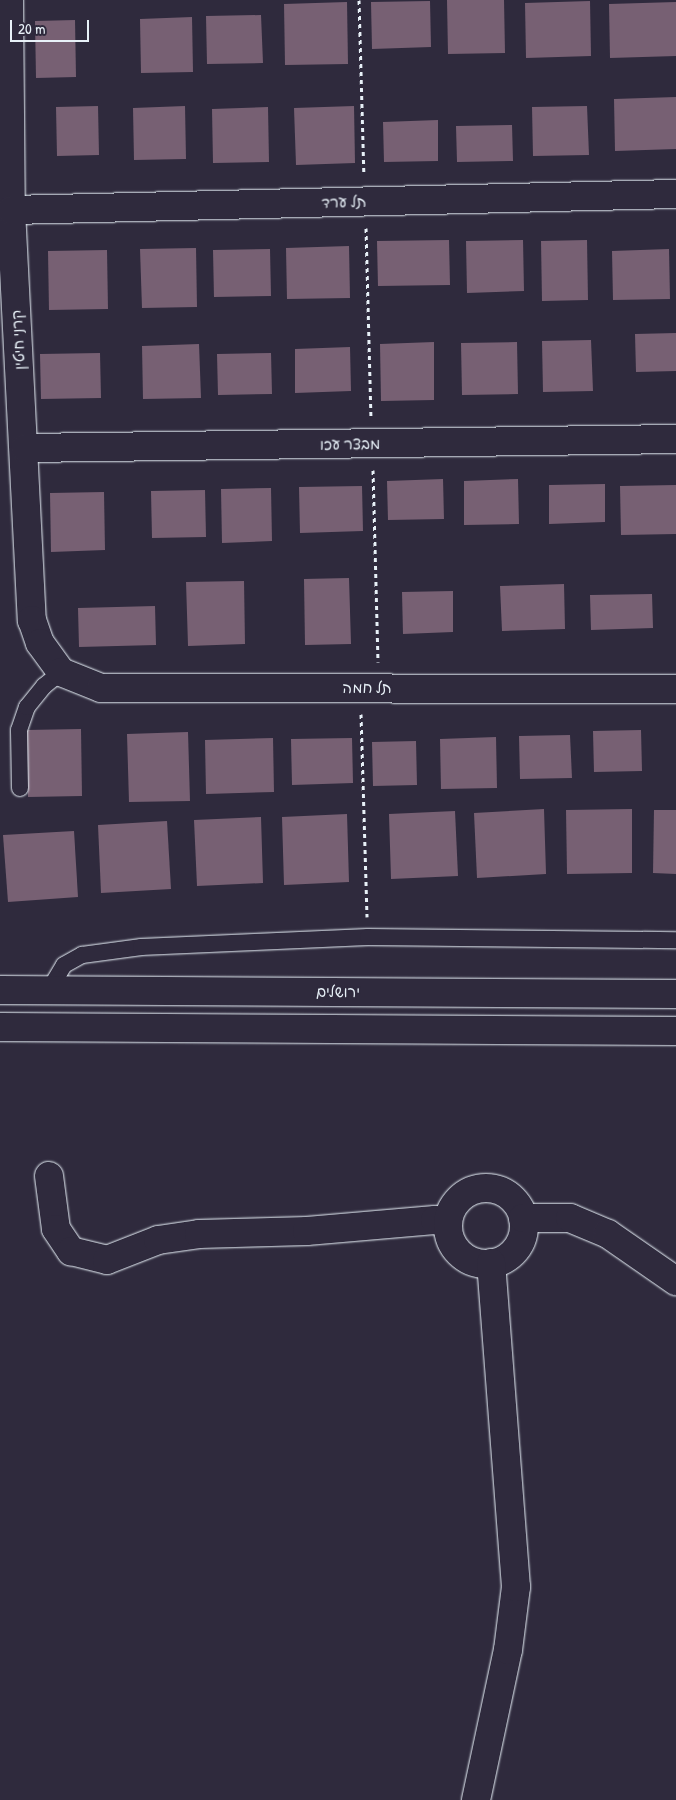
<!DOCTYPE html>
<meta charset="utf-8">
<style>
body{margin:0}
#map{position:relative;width:676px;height:1800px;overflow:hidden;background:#2f2a3d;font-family:"Patrick Hand","Playpen Sans Hebrew",sans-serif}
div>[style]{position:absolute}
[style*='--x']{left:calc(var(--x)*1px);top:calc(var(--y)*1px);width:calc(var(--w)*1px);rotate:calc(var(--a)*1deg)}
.building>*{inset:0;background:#776073}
.path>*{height:3px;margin-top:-1.5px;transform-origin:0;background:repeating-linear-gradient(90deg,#e8f1f8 0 4px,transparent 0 8px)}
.roads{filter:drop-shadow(0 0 1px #e8f1f8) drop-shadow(0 0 1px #e8f1f8)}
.lane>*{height:16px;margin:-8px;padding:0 8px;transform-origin:8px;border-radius:8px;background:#2f2a3d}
.street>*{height:28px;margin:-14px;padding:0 14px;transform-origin:14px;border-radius:14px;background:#2f2a3d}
.street>.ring{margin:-14px;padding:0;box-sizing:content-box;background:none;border:28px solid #2f2a3d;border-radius:50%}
.secondary>*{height:28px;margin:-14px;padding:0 14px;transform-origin:14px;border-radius:14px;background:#2f2a3d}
span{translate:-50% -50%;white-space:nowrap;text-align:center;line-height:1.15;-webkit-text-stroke:4px #2f2a3d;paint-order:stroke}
.street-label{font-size:15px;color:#e8f1f8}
.scale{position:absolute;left:10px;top:20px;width:79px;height:22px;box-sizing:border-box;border:2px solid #e8f1f8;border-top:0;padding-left:6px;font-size:15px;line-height:18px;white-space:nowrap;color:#e8f1f8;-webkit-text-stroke:4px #2f2a3d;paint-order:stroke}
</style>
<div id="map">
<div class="building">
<div style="clip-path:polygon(447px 0,504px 0,505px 53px,448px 54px)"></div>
<div style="clip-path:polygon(430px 1px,431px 47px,372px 49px,371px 2px)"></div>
<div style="clip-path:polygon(590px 1px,591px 56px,526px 58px,525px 3px)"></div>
<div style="clip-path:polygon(347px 2px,348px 64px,285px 65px,284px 4px)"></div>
<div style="clip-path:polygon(676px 2px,676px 56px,610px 58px,609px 4px)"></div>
<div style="clip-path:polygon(261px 15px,263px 63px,207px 64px,206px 16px)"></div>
<div style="clip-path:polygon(192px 17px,193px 72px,141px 73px,140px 19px)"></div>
<div style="clip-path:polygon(75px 20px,76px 77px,36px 78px,35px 21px)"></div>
<div style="clip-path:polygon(676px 97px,676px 149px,615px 151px,614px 99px)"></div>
<div style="clip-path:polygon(98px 106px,99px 155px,57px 156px,56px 107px)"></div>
<div style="clip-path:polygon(185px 106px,186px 159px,134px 160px,133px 108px)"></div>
<div style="clip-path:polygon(354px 106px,355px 163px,296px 165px,294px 108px)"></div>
<div style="clip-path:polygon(587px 106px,589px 155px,533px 156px,532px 107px)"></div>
<div style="clip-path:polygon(268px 107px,269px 162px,213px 163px,212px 109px)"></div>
<div style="clip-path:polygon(438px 120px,438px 161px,384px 162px,383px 122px)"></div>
<div style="clip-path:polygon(512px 125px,513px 161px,457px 162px,456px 126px)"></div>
<div style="clip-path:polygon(449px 240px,450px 285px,378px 286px,377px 241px)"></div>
<div style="clip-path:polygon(523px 240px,524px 291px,467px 293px,466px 241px)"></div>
<div style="clip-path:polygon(587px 240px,588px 300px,542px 301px,541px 241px)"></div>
<div style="clip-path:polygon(349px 246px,350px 298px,287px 299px,286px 248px)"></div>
<div style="clip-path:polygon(196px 248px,197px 307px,142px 308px,140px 249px)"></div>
<div style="clip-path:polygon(270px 249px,271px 296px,214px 297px,213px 250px)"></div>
<div style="clip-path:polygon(669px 249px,670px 299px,613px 300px,612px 251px)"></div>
<div style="clip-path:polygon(107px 250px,108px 309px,49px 310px,48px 251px)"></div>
<div style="clip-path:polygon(676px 333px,676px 371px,636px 372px,635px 334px)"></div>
<div style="clip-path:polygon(591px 340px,593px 391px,543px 392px,542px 341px)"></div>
<div style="clip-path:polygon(434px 342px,434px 400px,381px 401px,380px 344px)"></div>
<div style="clip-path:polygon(517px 342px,518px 394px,462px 395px,461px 343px)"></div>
<div style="clip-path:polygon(199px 344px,201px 398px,143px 399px,142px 346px)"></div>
<div style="clip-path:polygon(350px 347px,351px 391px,295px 393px,295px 349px)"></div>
<div style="clip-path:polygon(100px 353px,101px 398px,41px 399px,40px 354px)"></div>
<div style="clip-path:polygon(271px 353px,272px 394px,218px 395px,217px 354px)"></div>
<div style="clip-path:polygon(443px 479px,444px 519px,388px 520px,387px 481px)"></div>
<div style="clip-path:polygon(518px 479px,519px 524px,464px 525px,464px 481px)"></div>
<div style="clip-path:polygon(605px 484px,605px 522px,549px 524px,549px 485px)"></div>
<div style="clip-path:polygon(676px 485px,676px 534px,621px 535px,620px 486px)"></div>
<div style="clip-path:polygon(362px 486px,363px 531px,300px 533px,299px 487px)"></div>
<div style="clip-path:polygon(271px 488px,272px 541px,222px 543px,221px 489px)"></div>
<div style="clip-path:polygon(205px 490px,206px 537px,152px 538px,151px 491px)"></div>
<div style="clip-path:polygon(104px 492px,105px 550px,51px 552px,50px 493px)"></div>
<div style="clip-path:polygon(349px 578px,351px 644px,305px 645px,304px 579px)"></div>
<div style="clip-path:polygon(244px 581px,245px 644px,188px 646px,186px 582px)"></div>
<div style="clip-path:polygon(564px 584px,565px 629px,502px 631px,500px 586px)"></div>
<div style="clip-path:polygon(453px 591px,453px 632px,403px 634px,402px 592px)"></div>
<div style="clip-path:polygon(652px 594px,653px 628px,591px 630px,590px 595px)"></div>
<div style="clip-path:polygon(155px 606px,156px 645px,79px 647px,78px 608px)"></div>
<div style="clip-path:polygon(81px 729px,82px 796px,28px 797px,26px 730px)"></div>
<div style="clip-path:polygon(641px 730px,642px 771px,594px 772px,593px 731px)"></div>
<div style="clip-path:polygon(188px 732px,190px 801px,129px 802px,127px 734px)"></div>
<div style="clip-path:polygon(570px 735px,572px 778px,520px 779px,519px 736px)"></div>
<div style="clip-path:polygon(496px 737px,497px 788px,441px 789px,440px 739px)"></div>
<div style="clip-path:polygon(273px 738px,274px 792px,206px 794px,205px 740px)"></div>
<div style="clip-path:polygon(352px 738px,353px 783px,292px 785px,291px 739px)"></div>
<div style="clip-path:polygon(416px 741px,417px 785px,373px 786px,372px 742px)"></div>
<div style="clip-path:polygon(544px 809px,546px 874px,477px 878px,474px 813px)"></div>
<div style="clip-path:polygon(632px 809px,632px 873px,567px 874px,566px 810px)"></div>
<div style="clip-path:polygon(654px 810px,676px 810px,676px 874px,653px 873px)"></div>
<div style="clip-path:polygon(455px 811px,458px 876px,391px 879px,389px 814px)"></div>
<div style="clip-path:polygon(347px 814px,349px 882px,284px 885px,282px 817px)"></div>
<div style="clip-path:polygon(261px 817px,263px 883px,197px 886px,194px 820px)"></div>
<div style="clip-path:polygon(167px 821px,171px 889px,101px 893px,98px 825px)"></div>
<div style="clip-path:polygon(74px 831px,78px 897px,8px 902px,3px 835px)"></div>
</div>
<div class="path">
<div style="--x:359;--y:0;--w:174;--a:88.4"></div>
<div style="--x:366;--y:228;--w:189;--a:88.5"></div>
<div style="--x:373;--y:470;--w:192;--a:88.5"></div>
<div style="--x:361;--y:714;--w:203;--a:88.3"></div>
</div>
<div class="roads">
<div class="lane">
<div style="--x:20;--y:788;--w:58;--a:-91"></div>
<div style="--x:19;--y:730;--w:24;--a:-71"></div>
<div style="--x:27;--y:707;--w:27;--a:-51"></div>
<div style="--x:44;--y:686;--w:22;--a:-39"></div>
<div style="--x:49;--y:990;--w:29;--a:-59"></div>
<div style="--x:64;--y:965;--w:21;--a:-29"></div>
<div style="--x:82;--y:955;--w:60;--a:-7.7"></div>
<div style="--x:141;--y:947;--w:227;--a:-2.5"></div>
<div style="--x:368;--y:937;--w:308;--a:0.6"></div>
</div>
<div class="street">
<div style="--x:9;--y:0;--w:210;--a:89.5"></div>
<div style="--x:11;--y:210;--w:411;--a:87.1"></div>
<div style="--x:32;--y:620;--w:24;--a:71"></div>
<div style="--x:40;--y:643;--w:36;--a:54"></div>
<div style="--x:61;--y:672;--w:43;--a:21.8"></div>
<div style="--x:101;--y:688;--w:575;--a:0.1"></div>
<div style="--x:11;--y:210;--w:665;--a:-1.38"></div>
<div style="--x:25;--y:448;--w:651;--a:-0.79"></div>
<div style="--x:49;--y:1176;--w:53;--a:82.5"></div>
<div style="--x:56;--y:1229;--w:27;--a:56"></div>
<div style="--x:71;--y:1251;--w:37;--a:14"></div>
<div style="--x:107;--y:1260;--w:55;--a:-21.4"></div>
<div style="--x:158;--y:1240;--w:41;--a:-8.3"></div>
<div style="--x:199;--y:1234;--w:108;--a:-1.6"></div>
<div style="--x:307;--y:1231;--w:128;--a:-4.9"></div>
<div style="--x:435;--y:1220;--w:13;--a:13"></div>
<div class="ring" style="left:448px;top:1188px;width:48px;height:48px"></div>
<div style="--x:523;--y:1218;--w:47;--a:0"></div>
<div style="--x:570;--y:1218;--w:41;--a:22.8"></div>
<div style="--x:608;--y:1234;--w:83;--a:34.7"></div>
<div style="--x:476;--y:1800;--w:153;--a:-78"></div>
<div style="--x:508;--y:1650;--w:64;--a:-82.8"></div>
<div style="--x:516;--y:1587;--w:325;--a:-94.4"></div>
</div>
<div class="secondary">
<div style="--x:0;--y:990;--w:676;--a:0.34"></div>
<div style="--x:0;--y:1027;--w:676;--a:0.34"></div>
</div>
</div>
<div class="street-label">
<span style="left:344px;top:202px;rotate:-1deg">תל ערד</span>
<span style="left:18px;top:340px;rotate:-93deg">קרני חיטין</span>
<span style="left:350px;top:444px;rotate:-1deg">מבצר עכו</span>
<span style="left:367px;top:688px">תל חמה</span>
<span style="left:338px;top:992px">ירושלים</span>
</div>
<div class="scale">20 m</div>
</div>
